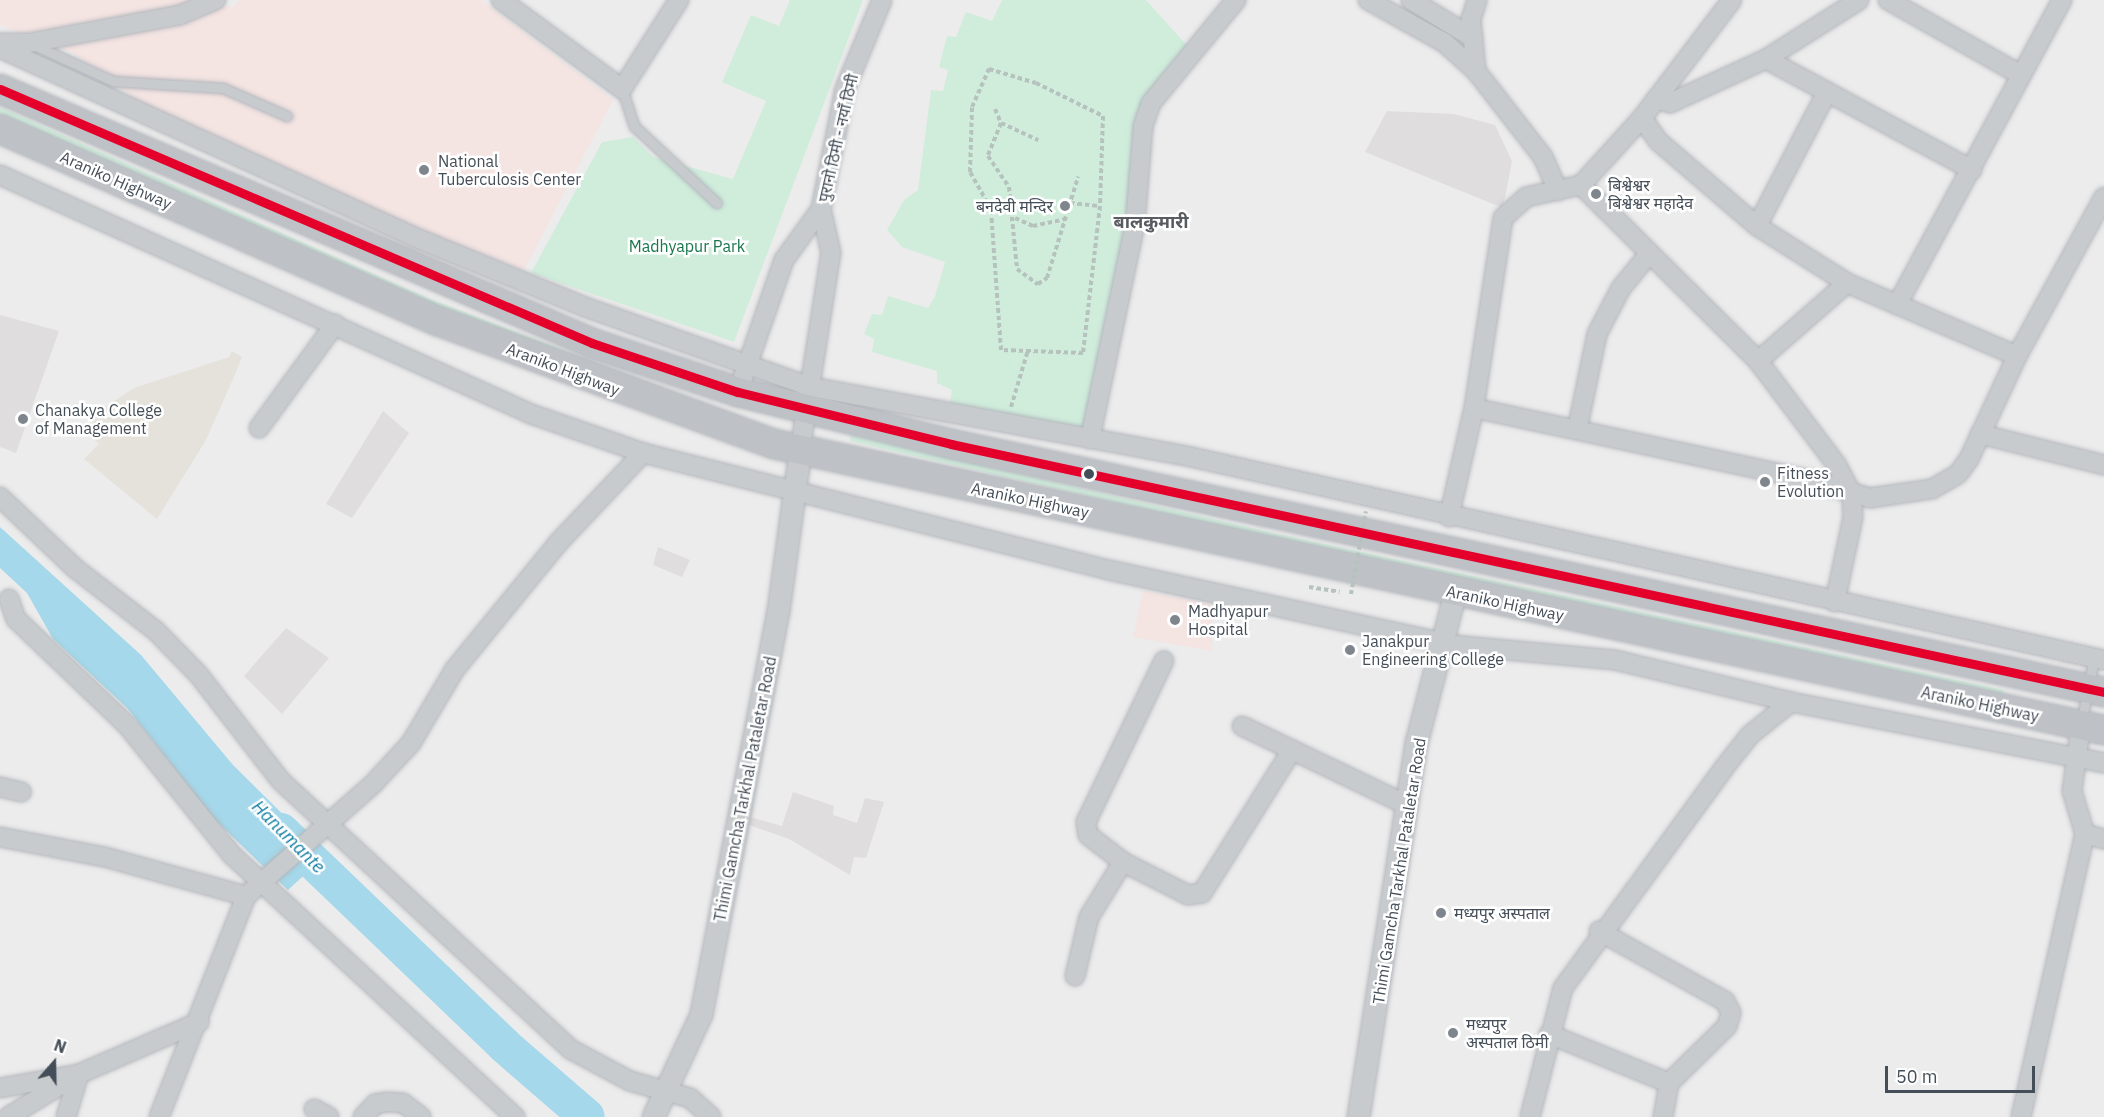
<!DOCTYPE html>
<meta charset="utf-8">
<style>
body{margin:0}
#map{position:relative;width:2104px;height:1117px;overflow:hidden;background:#edecec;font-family:"IBM Plex Sans","Noto Sans Devanagari",sans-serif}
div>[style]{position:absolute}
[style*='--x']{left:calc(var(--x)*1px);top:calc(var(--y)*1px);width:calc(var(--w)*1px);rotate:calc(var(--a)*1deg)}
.education>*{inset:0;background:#dfddde}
.medical>*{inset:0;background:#f4e4e2}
.green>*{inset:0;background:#d0eddc}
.sand>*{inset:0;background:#e5e2db}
.water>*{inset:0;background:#a5d8ea}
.river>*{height:36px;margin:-18px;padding:0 18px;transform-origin:18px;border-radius:18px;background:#a5d8ea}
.path>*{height:4px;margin-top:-2px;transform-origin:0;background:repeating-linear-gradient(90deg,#b5c2be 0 4.5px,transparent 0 7.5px)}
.roads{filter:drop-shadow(0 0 2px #b2b6bc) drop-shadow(0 0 2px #b2b6bc)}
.service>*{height:9px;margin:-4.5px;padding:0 4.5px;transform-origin:4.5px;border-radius:4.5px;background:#c8cbcd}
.minor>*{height:18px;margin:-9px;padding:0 9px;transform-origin:9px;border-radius:9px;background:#c8cbcd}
.tertiary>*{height:21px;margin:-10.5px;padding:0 10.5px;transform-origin:10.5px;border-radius:10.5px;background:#c8cbcd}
.trunk>*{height:28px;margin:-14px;padding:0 14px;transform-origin:14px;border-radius:14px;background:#bec2c6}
.path-bridge>*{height:4px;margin-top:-2px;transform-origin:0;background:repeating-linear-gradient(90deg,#b5c2be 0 4.5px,transparent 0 7.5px)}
.bus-1>*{height:9px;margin:-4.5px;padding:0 4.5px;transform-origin:4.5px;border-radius:4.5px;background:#e4002b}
.dots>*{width:16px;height:16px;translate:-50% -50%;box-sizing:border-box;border:3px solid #fff;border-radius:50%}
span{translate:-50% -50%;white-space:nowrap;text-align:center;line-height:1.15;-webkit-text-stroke:5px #fff;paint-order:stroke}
.street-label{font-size:16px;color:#444e58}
.poi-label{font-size:16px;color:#444e58}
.left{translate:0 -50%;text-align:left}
.right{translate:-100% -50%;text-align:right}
.park-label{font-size:16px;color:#18774b}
.neighbourhood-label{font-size:18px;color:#585c60;font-weight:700}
.water-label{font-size:18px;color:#0e7ca1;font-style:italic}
.north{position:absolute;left:24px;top:1033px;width:60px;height:60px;-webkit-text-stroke:4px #fff;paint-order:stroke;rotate:20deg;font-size:16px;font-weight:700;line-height:24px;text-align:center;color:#444e58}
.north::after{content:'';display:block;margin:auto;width:21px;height:27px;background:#444e58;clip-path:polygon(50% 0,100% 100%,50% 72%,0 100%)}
.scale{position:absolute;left:1885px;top:1066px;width:150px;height:27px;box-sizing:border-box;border:3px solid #444e58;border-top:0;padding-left:8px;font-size:18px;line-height:21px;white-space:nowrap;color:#444e58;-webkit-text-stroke:4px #fff;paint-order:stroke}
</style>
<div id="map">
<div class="education">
<div style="clip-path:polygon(1387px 111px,1454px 114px,1495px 125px,1512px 161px,1503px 208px,1365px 152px)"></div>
<div style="clip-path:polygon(0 315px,59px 331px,16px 453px,0 447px)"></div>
<div style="clip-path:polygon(383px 411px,409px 433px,352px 518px,326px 504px)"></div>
<div style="clip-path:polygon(658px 547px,690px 560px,682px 577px,653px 565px)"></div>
<div style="clip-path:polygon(286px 628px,329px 658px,282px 714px,244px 676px)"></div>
<div style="clip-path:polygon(793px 792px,834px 806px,833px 815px,857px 823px,865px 798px,884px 802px,866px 858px,854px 857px,850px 875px,789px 839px,746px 824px,750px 817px,782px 826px)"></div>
</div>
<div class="medical">
<div style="clip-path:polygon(0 0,191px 0,233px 7px,240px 0,481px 0,613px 100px,524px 270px,365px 210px,176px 129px,73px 53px,0 25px)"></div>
<div style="clip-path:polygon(1143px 591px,1212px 604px,1212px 651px,1133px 637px)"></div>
</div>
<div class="green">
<div style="clip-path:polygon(790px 0,863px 0,734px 342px,531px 273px,602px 142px,633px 137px,653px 157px,733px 179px,766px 101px,722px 82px,751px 15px,779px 26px)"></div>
<div style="clip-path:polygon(1002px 0,1146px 0,1192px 51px,1145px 101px,1129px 221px,1087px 432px,1006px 423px,950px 403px,952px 390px,937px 383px,937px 371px,872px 352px,874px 339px,864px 334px,872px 314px,882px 315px,888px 296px,928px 308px,935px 296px,945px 262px,902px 247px,887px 230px,904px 200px,918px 190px,931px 90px,943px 91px,948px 70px,939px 67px,947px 36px,956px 37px,966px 12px,992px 21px)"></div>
<div style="clip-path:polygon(0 107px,430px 299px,716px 408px,716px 412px,428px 304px,0 114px)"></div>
<div style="clip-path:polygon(851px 435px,1274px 533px,2004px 690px,2003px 695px,1273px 539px,850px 441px)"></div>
</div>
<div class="sand">
<div style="clip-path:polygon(232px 351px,242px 357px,233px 379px,206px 440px,157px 519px,84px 459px,99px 444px,88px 434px,96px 413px,134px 388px,229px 357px)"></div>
</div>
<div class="water">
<div style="clip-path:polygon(0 527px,141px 655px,233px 765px,325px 856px,288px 890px,215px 820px,127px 708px,53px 639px,27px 593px,0 568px)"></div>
</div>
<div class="river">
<div style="--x:281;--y:831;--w:310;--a:43.8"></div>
<div style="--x:505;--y:1046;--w:108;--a:40.9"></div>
</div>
<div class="path">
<div style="--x:989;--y:69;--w:49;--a:16.6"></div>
<div style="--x:1036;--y:83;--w:75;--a:26.2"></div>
<div style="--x:1103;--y:116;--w:90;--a:91.9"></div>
<div style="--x:1100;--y:206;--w:148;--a:96.6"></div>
<div style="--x:1083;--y:353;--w:82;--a:-177.9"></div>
<div style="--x:1001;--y:350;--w:141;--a:-94.1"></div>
<div style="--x:991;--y:209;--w:43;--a:-119.6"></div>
<div style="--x:970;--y:172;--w:65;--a:-88.2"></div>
<div style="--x:972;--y:107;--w:42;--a:-65.9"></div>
<div style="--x:995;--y:109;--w:15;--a:67"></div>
<div style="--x:1001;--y:123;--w:35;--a:112"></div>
<div style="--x:988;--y:156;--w:37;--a:56"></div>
<div style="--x:1009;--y:187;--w:82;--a:84.4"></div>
<div style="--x:1017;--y:269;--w:26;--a:36"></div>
<div style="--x:1038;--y:284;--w:11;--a:-34"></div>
<div style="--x:1047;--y:278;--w:106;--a:-72.9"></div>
<div style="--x:1001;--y:123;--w:41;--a:24.7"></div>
<div style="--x:1070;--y:203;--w:30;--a:6"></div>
<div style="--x:1015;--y:218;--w:20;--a:24"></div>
<div style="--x:1033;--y:226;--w:33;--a:-12"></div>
<div style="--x:1011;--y:407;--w:59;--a:-73.4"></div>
<div style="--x:1309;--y:587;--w:31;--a:9"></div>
</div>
<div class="roads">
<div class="service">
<div style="--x:34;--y:45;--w:87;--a:24.5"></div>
<div style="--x:113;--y:81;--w:110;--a:3.6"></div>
<div style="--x:223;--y:88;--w:70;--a:23.6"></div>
<div style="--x:622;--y:89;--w:39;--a:72"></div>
<div style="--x:634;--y:126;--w:113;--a:42.9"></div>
<div style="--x:2081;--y:723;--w:66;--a:-78.7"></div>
</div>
<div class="minor">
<div style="--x:501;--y:0;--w:150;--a:36.3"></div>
<div style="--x:622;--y:89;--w:106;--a:-57.4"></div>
<div style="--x:1368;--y:0;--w:88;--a:29.2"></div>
<div style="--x:1445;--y:43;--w:42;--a:42.1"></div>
<div style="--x:1476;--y:71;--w:109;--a:52.1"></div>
<div style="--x:1543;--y:157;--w:37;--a:66"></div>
<div style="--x:1411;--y:0;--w:73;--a:31.5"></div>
<div style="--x:1888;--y:0;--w:153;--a:29.4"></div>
<div style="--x:0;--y:43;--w:29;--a:0"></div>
<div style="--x:29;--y:43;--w:154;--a:-10.5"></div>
<div style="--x:180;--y:15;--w:39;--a:-23"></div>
<div style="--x:0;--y:48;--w:453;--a:24.5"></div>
<div style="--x:412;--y:236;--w:187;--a:22.3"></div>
<div style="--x:585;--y:307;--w:240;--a:19.5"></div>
<div style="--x:811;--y:387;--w:386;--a:10.4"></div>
<div style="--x:1191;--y:457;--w:935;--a:12.54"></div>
<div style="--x:1766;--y:59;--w:234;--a:28.3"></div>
<div style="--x:1476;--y:71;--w:52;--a:-95.5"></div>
<div style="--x:1471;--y:19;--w:20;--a:-72"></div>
<div style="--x:1827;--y:92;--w:151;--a:117.6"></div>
<div style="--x:1757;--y:226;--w:107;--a:32.3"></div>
<div style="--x:1847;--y:283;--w:185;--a:23.2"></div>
<div style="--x:1656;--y:99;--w:15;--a:16"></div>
<div style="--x:1670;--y:103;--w:106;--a:-24.6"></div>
<div style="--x:1766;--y:59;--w:110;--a:-32.4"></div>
<div style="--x:1642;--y:118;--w:28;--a:55"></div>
<div style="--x:1658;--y:141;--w:130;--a:40.6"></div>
<div style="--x:0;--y:175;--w:582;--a:24.23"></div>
<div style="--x:531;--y:414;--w:119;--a:19.2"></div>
<div style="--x:643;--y:453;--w:480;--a:14.1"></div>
<div style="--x:1109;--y:570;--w:352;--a:12.3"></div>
<div style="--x:1453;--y:645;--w:163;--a:5.3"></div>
<div style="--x:1615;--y:660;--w:181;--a:13.4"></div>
<div style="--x:1791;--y:702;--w:319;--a:11"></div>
<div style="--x:1581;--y:185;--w:250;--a:44.8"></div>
<div style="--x:1758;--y:361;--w:129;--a:52.9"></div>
<div style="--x:1836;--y:464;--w:34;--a:62"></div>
<div style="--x:1852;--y:494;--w:23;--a:88"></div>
<div style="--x:1853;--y:517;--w:87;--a:102"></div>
<div style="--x:1897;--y:305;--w:347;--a:-61.6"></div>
<div style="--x:1758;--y:361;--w:118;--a:-41.2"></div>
<div style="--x:738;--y:392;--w:140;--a:-70.8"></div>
<div style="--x:784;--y:260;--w:63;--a:-54"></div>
<div style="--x:1474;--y:408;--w:348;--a:12.1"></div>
<div style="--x:1814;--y:481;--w:59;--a:16.9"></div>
<div style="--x:1870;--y:498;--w:63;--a:-8.3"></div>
<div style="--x:1932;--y:489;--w:30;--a:-30"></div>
<div style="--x:1958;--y:474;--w:19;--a:-54"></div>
<div style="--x:1969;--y:459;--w:114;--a:-65"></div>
<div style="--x:2017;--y:356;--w:181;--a:-61.3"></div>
<div style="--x:259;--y:428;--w:129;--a:-53.8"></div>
<div style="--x:1577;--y:430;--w:98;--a:-78.2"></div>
<div style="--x:1597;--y:334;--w:52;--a:-62.4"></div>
<div style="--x:1621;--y:288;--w:44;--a:-50.5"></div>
<div style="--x:1980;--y:434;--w:128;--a:14"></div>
<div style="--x:1090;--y:439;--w:220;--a:-78.2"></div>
<div style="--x:1135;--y:224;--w:98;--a:-85.3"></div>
<div style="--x:1143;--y:126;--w:24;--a:-71"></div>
<div style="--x:1151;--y:103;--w:134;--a:-50.5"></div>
<div style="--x:800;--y:450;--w:199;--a:-81.1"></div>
<div style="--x:831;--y:253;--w:45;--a:-102.8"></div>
<div style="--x:821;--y:209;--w:122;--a:-78.7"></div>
<div style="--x:845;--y:89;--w:96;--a:-67.4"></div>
<div style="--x:0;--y:497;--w:105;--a:43.5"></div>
<div style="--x:76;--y:569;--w:101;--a:37.8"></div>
<div style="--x:156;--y:631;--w:60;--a:45.7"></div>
<div style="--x:198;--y:674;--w:135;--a:52.2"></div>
<div style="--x:281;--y:781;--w:396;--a:42.8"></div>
<div style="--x:572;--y:1050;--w:66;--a:28.1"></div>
<div style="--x:630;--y:1081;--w:62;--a:15.8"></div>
<div style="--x:690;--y:1098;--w:28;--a:42"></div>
<div style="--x:1449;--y:517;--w:112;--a:-77.1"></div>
<div style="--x:1474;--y:408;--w:192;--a:-81.3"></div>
<div style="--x:1503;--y:218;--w:31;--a:-42"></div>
<div style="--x:1526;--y:197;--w:56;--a:-12.3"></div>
<div style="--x:1581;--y:185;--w:91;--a:-47.7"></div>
<div style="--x:1642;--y:118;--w:148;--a:-52.7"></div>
<div style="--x:9;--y:599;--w:21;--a:71"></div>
<div style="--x:16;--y:619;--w:153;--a:43.7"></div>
<div style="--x:127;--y:725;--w:167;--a:51.1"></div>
<div style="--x:232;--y:855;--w:386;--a:42.8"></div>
<div style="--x:1242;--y:726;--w:183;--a:25.6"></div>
<div style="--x:2081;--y:726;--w:66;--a:97.9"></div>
<div style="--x:2072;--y:791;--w:45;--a:73.2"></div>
<div style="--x:2085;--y:834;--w:20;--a:15"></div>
<div style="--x:0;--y:787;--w:22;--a:13"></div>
<div style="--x:0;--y:837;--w:107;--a:10.8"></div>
<div style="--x:105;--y:857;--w:146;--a:15.5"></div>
<div style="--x:1123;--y:862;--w:44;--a:-142.4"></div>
<div style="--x:1088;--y:835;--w:13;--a:-99"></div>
<div style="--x:1086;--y:822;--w:179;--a:-64.2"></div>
<div style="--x:1599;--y:931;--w:144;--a:29.1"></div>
<div style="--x:1725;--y:1001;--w:13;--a:63"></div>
<div style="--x:1731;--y:1013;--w:14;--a:107"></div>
<div style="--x:1727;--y:1026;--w:81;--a:135.5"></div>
<div style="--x:1669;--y:1083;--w:35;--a:100"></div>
<div style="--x:1075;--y:976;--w:61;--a:-76.7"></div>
<div style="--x:1089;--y:917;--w:65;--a:-58.3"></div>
<div style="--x:1123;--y:862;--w:73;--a:26.9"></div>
<div style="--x:1188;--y:895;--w:14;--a:-8"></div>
<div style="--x:1202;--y:893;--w:169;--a:-57.8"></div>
<div style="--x:1549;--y:1034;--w:130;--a:22.2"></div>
<div style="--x:0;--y:1088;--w:80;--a:-10"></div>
<div style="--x:79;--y:1074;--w:131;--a:-23.4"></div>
<div style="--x:314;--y:1109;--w:17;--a:28"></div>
<div style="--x:8;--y:1117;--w:69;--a:-31.4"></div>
<div style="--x:66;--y:1117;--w:45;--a:-73.2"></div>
<div style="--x:159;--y:1117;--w:238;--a:-68.5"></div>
<div style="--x:246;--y:896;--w:171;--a:-41.4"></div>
<div style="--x:374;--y:783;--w:54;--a:-47.2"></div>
<div style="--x:411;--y:743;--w:86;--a:-59.3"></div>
<div style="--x:455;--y:669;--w:163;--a:-50.7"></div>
<div style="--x:558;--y:543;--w:124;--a:-46.6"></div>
<div style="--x:363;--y:1117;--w:18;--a:-47"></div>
<div style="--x:375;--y:1104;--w:13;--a:-9"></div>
<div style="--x:388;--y:1102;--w:15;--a:4"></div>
<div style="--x:403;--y:1103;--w:23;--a:38"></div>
<div style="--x:1530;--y:1117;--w:133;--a:-75.7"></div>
<div style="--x:1563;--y:988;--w:271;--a:-53.8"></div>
<div style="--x:1723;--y:769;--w:43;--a:-51.5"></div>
<div style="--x:1750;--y:735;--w:53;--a:-38.8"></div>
<div style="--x:2021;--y:1117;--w:290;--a:-77.3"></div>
</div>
<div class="tertiary">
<div style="--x:653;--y:1117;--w:114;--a:-65"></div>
<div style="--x:701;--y:1014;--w:410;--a:-79.2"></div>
<div style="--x:778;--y:611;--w:162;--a:-82.2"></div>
<div style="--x:1358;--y:1117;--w:378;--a:-81.2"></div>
<div style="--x:1416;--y:743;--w:156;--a:-75.5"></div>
</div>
<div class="trunk">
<div style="--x:0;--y:89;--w:644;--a:23.22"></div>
<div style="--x:592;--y:343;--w:154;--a:18.6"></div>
<div style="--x:738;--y:392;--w:219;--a:13.7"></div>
<div style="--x:951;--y:444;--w:1179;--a:12.14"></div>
<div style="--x:0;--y:129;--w:478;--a:23.7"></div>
<div style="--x:438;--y:321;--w:358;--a:20.1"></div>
<div style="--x:774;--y:444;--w:1360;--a:12.14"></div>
</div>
</div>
<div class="path-bridge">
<div style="--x:1351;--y:594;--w:84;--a:-79.8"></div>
</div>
<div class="bus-1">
<div style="--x:0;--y:89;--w:644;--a:23.22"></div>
<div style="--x:592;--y:343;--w:154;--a:18.6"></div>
<div style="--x:738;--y:392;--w:219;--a:13.7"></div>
<div style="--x:951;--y:444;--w:1179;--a:12.14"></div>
</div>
<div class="dots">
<div style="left:424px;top:170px;background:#7f858c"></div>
<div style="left:1596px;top:194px;background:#7f858c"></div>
<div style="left:1065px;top:206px;background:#7f858c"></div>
<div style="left:23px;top:419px;background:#7f858c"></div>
<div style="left:1089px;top:474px;background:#444e58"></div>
<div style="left:1765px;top:482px;background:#7f858c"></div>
<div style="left:1175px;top:620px;background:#7f858c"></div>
<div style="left:1350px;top:650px;background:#7f858c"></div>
<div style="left:1441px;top:913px;background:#7f858c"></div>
<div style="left:1453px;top:1033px;background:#7f858c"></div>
</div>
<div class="street-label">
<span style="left:838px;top:138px;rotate:-77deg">पुरानो ठिमी - नयाँ ठिमी</span>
<span style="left:116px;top:180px;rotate:24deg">Araniko Highway</span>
<span style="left:563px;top:369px;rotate:21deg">Araniko Highway</span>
<span style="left:1030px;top:500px;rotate:12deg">Araniko Highway</span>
<span style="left:1505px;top:603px;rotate:12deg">Araniko Highway</span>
<span style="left:1980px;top:704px;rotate:12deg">Araniko Highway</span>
<span style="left:745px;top:789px;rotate:-79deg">Thimi Gamcha Tarkhal Pataletar Road</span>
<span style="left:1399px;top:871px;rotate:-81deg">Thimi Gamcha Tarkhal Pataletar Road</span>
</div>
<div class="poi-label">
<span class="left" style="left:438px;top:170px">National<br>Tuberculosis Center</span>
<span class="left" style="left:1608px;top:194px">बिश्वेश्वर<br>बिश्वेश्वर महादेव</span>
<span class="right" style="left:1053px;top:206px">बनदेवी मन्दिर</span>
<span class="left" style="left:35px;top:419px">Chanakya College<br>of Management</span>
<span class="left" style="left:1777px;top:482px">Fitness<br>Evolution</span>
<span class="left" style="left:1188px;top:620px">Madhyapur<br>Hospital</span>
<span class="left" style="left:1362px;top:650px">Janakpur<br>Engineering College</span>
<span class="left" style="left:1454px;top:913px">मध्यपुर अस्पताल</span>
<span class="left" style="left:1466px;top:1033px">मध्यपुर<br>अस्पताल ठिमी</span>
</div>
<div class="park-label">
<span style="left:687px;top:246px">Madhyapur Park</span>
</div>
<div class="neighbourhood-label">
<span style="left:1151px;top:222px">बालकुमारी</span>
</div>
<div class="water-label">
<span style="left:288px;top:837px;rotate:45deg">Hanumante</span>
</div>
<div class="north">N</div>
<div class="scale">50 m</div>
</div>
